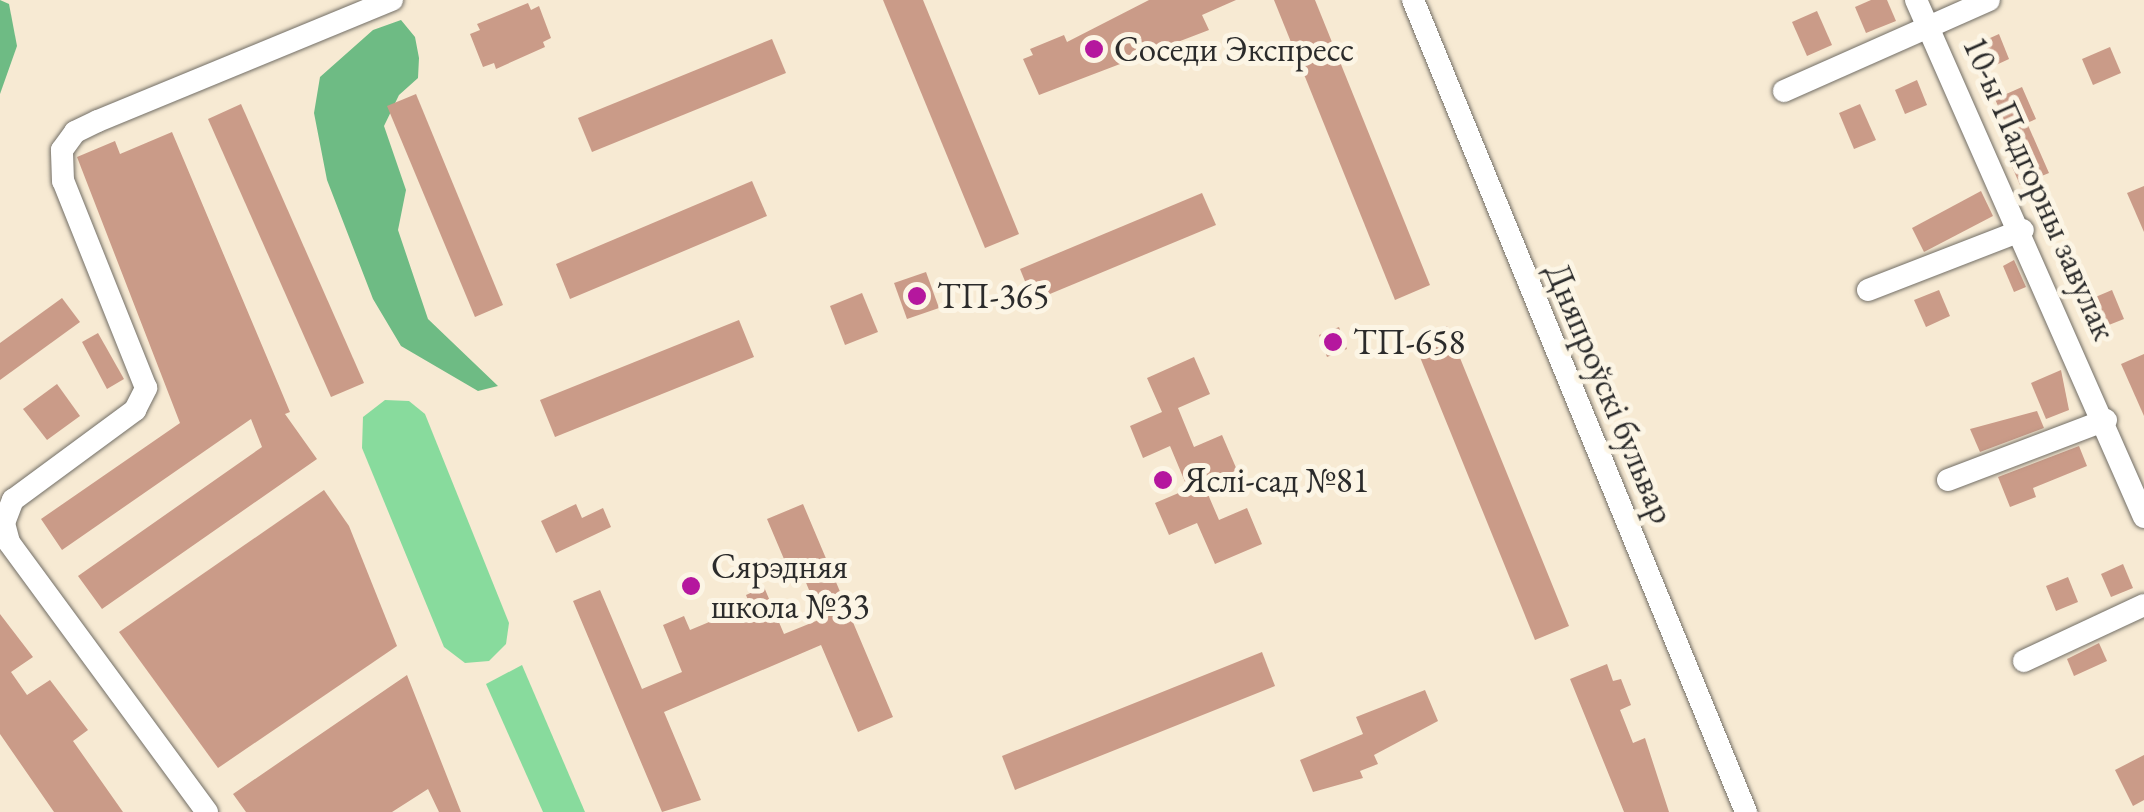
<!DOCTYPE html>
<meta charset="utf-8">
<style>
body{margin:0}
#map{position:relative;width:2144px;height:812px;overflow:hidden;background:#f7ead3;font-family:"EB Garamond",serif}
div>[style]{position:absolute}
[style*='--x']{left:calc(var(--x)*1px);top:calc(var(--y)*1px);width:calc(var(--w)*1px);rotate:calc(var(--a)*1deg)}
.green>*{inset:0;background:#88db9d}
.forest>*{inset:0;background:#6ebb84}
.building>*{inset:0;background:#ca9b88}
.roads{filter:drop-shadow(0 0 2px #726e66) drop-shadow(0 0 2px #726e66)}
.minor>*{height:22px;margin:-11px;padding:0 11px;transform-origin:11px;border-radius:11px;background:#fff}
.dots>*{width:28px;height:28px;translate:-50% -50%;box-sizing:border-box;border:5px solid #fcf5e5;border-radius:50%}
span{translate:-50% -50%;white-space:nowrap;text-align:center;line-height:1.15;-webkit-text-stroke:10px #fcf5e5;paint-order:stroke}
.poi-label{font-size:35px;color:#2b2b2b}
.left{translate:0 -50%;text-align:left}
.street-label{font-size:35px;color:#2b2b2b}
</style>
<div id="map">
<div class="green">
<div style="clip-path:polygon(385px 400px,409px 401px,425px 414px,509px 623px,506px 644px,489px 661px,465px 663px,444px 647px,362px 448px,363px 417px)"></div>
<div style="clip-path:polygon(522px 665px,585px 812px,543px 812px,486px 684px)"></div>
</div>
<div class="forest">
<div style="clip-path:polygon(0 0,9px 4px,17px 46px,0 94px)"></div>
<div style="clip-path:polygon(401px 20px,415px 37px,419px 58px,418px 78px,399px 95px,384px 126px,406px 190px,398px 230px,428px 319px,498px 386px,478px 391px,401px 346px,373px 299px,327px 180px,314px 113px,320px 77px,373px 30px)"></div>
</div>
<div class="building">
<div style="clip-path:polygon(883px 0,923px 0,1019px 234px,985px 248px)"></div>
<div style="clip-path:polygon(1149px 0,1236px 0,1202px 15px,1209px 30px,1039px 95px,1023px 59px,1033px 55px,1030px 49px,1064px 35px,1067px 42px)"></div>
<div style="clip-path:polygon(1274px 0,1315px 0,1430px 285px,1395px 300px)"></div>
<div style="clip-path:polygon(1871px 0,1887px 0,1896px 21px,1866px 33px,1855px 7px)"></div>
<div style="clip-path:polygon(528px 3px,531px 10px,539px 6px,551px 38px,543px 42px,545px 47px,496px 69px,494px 63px,483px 67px,470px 34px,480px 30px,477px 24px)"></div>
<div style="clip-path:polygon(1817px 11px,1832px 45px,1807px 56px,1792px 22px)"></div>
<div style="clip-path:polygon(1999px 34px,2009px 59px,1981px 72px,1970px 47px)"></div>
<div style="clip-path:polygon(772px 39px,786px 73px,592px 152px,578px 118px)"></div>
<div style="clip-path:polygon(2110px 47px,2121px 73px,2093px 85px,2082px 59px)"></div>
<div style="clip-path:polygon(1917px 80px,1927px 105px,1905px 114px,1895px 90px)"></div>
<div style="clip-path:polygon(2022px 87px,2036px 119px,2027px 123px,2049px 173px,2020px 185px,2009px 160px,2019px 155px,1995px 99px)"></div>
<div style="clip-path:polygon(416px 94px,503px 305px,475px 317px,387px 106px)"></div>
<div style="clip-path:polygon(241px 104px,364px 383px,331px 397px,208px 119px)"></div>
<div style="clip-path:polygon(1860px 104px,1876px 140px,1854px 149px,1839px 113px)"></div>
<div style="clip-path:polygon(172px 132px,290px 412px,285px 414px,317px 459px,102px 609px,78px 576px,262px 447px,251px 419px,62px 550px,41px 519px,180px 423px,77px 157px,115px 141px,120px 154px)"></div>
<div style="clip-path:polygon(752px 181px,767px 216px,570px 299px,556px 264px)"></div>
<div style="clip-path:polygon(2144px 186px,2144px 232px,2127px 193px)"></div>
<div style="clip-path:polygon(1981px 191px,1993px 216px,1924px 252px,1912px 228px)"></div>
<div style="clip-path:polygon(1202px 193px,1216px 225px,1033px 301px,1020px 269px)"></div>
<div style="clip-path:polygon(2014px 260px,2026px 287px,2014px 292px,2003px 266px)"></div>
<div style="clip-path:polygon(926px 272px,939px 308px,907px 319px,894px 283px)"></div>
<div style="clip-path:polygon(1939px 290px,1950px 316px,1926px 327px,1914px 300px)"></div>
<div style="clip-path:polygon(2112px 290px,2124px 319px,2091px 332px,2079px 304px)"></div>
<div style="clip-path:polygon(862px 293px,878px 332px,845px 345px,830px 306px)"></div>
<div style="clip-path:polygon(62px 298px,80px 322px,0 380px,0 343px)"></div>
<div style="clip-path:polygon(739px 320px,754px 357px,555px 437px,540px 400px)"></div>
<div style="clip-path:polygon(1447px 326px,1569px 626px,1535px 640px,1413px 340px)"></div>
<div style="clip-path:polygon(1339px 327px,1347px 349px,1327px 357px,1319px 335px)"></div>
<div style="clip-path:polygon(98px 333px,124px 379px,107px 389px,82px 342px)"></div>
<div style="clip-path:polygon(2144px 354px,2144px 416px,2121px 364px)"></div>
<div style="clip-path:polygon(1194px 357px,1210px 394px,1178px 408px,1194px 447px,1222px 435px,1237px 470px,1204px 485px,1219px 520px,1247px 508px,1262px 544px,1215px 564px,1197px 523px,1169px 535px,1155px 503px,1188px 489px,1170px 446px,1143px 458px,1130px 426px,1162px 412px,1147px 378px)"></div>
<div style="clip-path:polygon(2061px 370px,2069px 410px,2046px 419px,2031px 383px)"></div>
<div style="clip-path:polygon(57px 384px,80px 416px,47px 440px,23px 409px)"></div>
<div style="clip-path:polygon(2037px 411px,2044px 428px,1980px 452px,1970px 429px)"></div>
<div style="clip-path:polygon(2079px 446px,2087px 466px,2033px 488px,2036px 497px,2010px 507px,1998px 477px)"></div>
<div style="clip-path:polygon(324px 490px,349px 526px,397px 646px,218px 768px,119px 632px)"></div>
<div style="clip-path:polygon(576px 504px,582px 518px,603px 508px,611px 527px,556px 553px,541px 521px)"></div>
<div style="clip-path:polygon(803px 504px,893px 717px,858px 732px,821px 645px,664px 712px,701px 800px,662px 812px,573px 601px,600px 590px,642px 689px,682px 672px,663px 625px,684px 616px,690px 630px,750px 605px,746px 595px,764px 587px,784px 634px,821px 619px,802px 573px,792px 578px,767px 519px)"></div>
<div style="clip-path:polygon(2123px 564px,2133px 588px,2111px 597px,2101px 574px)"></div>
<div style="clip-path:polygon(2068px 577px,2078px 602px,2056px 611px,2046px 586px)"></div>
<div style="clip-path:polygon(0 614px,33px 657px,11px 672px,27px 695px,50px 680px,88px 730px,73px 741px,123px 812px,54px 812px,0 734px)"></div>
<div style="clip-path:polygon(2099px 643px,2107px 661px,2074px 676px,2067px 659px)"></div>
<div style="clip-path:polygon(1262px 652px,1275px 686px,1015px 790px,1002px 756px)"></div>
<div style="clip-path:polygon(1607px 664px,1613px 681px,1621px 679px,1631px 705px,1620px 710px,1633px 743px,1645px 738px,1669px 812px,1624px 812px,1570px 679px)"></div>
<div style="clip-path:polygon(407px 675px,461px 812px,439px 812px,428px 789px,392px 812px,246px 812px,233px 794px)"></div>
<div style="clip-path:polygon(1425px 690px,1438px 721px,1374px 755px,1378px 764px,1360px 771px,1363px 778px,1313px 792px,1300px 760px,1363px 734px,1356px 717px)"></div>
<div style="clip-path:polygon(2144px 755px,2144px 800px,2133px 806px,2115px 770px)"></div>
</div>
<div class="roads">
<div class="minor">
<div style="--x:1413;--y:0;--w:878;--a:67.7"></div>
<div style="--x:1916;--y:0;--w:565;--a:66.2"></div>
<div style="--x:1784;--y:91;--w:224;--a:-23.9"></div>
<div style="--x:1868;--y:290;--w:166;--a:-21.2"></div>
<div style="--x:1948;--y:480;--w:169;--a:-20.8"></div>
<div style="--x:2024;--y:661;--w:132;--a:-25"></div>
<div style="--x:207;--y:812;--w:335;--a:-126.3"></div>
<div style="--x:9;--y:542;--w:20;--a:-105"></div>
<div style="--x:4;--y:523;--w:25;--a:-69"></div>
<div style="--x:13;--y:500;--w:152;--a:-36.4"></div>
<div style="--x:135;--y:410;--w:25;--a:-63"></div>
<div style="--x:146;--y:388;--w:223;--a:-111.8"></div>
<div style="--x:63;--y:181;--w:31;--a:-92"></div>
<div style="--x:62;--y:150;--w:22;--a:-54"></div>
<div style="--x:75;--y:132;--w:25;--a:-26"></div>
<div style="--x:98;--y:121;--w:318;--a:-22.4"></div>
</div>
</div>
<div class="dots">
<div style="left:1094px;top:49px;background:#b5179e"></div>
<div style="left:917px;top:296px;background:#b5179e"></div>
<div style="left:1333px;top:342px;background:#b5179e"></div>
<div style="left:1163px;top:480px;background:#b5179e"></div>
<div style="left:691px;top:586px;background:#b5179e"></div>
</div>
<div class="poi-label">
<span class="left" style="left:1114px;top:49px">Соседи Экспресс</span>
<span class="left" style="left:937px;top:296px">ТП-365</span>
<span class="left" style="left:1353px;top:342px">ТП-658</span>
<span class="left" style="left:1183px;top:480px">Яслі-сад №81</span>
<span class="left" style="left:711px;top:586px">Сярэдняя<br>школа №33</span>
</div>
<div class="street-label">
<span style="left:2040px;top:188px;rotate:66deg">10-ы Падгорны завулак</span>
<span style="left:1610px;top:393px;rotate:67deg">Дняпроўскі бульвар</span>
</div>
</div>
